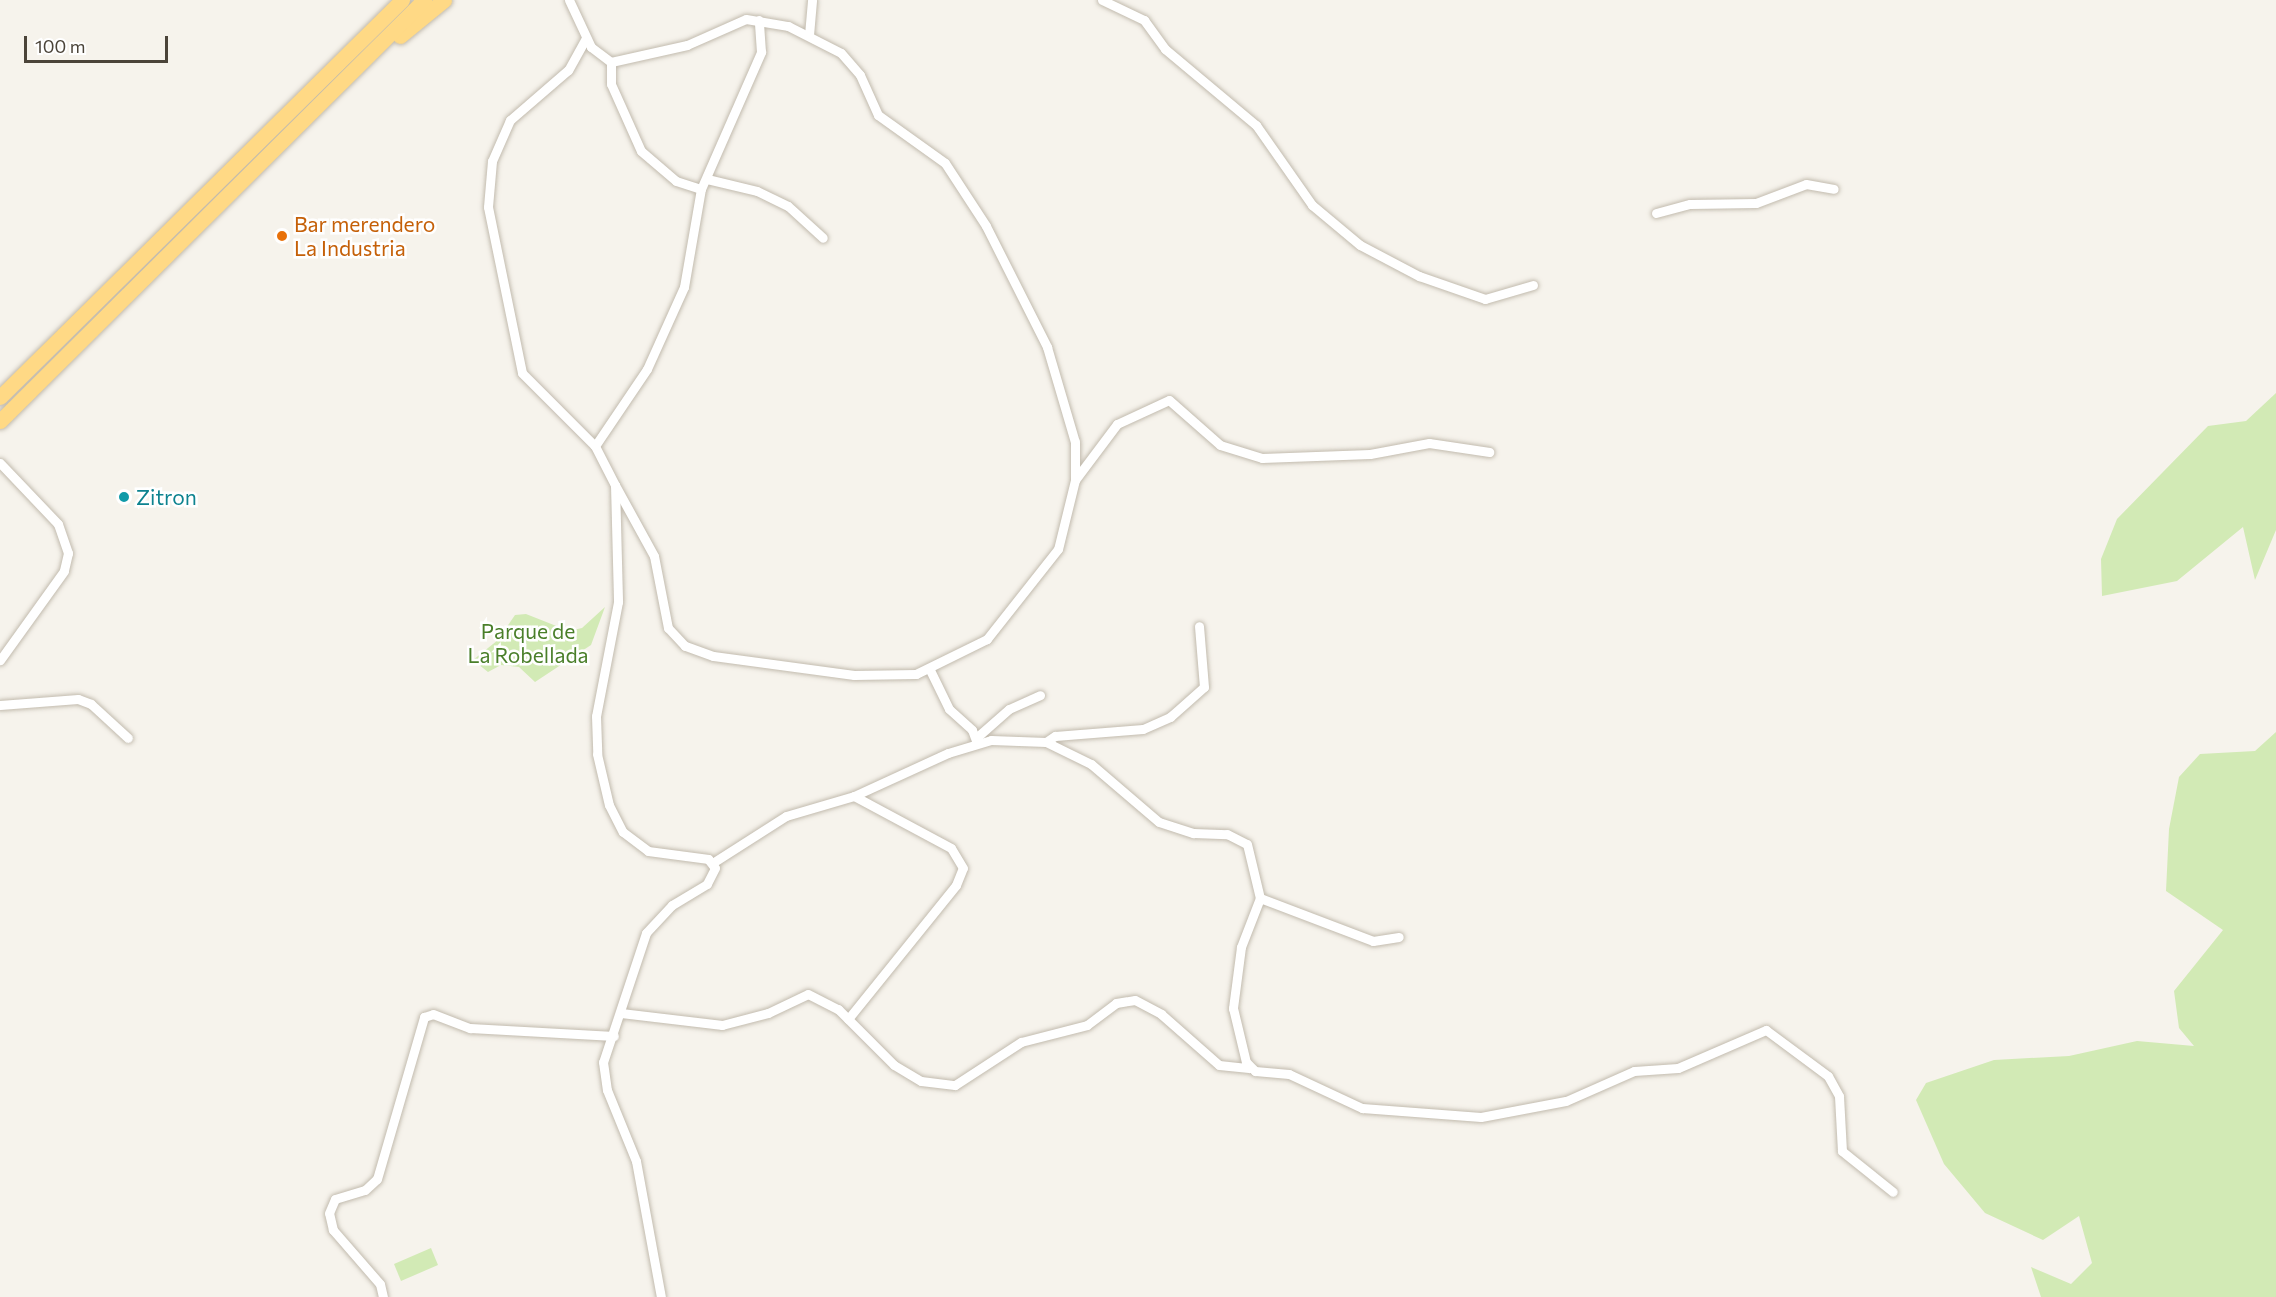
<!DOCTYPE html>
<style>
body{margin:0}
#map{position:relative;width:2276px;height:1297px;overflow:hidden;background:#f6f3ec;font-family:Commissioner,sans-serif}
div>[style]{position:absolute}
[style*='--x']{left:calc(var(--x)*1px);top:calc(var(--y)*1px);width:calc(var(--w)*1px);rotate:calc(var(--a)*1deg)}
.green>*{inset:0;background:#d2eab5}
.roads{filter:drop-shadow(0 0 2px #c2bbae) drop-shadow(0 0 2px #c2bbae)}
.minor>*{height:9px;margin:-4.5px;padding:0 4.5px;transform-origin:4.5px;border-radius:4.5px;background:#fff}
.trunk>*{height:15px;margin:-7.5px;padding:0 7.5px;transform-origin:7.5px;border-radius:7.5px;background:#ffd985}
.dots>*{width:16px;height:16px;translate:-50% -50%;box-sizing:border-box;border:3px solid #fff;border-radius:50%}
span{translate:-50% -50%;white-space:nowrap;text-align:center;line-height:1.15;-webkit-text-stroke:5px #fff;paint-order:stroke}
.food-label{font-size:21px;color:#c56008}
.left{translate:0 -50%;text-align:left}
.culture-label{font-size:21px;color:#0d838f}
.park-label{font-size:21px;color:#4a7f2a}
.scale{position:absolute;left:24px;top:36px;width:144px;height:27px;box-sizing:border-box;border:3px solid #4b4439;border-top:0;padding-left:8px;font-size:18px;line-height:21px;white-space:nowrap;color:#4b4439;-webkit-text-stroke:4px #fff;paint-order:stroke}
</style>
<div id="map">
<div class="green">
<div style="clip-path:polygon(2276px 393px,2276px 530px,2255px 580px,2243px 527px,2177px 581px,2102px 596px,2101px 559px,2117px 519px,2208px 426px,2246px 421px)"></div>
<div style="clip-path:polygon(605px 607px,591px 645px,535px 682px,519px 667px,501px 665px,488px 672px,473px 660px,498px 640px,515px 615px,526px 614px,569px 631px,582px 628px)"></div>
<div style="clip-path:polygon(2276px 732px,2276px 1297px,2041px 1297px,2031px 1267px,2071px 1284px,2092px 1263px,2079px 1216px,2043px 1240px,1985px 1213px,1944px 1164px,1916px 1100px,1926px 1083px,1994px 1060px,2069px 1056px,2137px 1041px,2194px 1046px,2179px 1028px,2174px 991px,2223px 930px,2166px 891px,2169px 829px,2179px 777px,2200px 754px,2255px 751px)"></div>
<div style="clip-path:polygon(431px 1248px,438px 1265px,401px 1281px,394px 1264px)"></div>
</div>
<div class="roads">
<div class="minor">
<div style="--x:569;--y:0;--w:52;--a:64.9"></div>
<div style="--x:591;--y:47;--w:25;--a:37"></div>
<div style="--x:611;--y:62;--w:78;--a:-12.6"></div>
<div style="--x:687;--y:45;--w:64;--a:-23.8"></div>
<div style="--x:746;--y:19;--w:43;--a:9.5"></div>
<div style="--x:788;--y:26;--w:59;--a:27"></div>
<div style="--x:841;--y:53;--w:29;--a:49"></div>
<div style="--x:860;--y:75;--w:44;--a:65.8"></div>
<div style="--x:878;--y:115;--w:82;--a:35.6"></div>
<div style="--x:945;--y:163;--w:75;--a:56.9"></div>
<div style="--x:986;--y:226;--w:136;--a:63.2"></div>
<div style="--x:1047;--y:347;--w:99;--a:73.6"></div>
<div style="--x:1075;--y:442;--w:38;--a:90"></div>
<div style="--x:1075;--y:480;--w:71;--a:103.8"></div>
<div style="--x:1058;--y:549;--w:115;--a:128.3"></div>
<div style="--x:987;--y:639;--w:79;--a:153.8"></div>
<div style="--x:916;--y:674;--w:62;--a:179.1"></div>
<div style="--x:854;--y:675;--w:142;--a:-172.3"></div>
<div style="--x:713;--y:656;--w:30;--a:-160"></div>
<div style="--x:685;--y:646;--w:25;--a:-133"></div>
<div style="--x:668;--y:628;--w:73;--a:-101"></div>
<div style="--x:654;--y:556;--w:81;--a:-118.8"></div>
<div style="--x:1102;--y:0;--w:47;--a:25.5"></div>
<div style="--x:1144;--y:20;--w:36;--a:54"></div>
<div style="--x:1165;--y:49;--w:119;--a:39.9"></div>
<div style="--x:1256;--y:125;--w:98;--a:55"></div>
<div style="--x:1312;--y:205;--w:62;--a:39.8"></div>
<div style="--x:1360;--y:245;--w:67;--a:27.7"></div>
<div style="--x:1419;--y:276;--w:70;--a:19.2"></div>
<div style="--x:1485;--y:299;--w:50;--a:-16.3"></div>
<div style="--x:809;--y:35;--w:35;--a:-85"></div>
<div style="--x:586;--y:38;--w:37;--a:119"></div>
<div style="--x:568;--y:70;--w:77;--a:139.2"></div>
<div style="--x:510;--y:120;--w:45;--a:113.7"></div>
<div style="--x:492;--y:161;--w:46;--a:95"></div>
<div style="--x:488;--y:207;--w:169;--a:78.4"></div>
<div style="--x:522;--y:373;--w:103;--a:45"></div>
<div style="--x:595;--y:446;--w:44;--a:62.9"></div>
<div style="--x:615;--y:485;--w:117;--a:88.5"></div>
<div style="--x:618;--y:602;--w:116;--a:100.9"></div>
<div style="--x:596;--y:716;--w:38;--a:88"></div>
<div style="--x:597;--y:754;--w:52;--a:76.8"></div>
<div style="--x:609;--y:805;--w:30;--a:63"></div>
<div style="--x:623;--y:832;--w:31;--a:37"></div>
<div style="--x:648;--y:851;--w:61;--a:7.6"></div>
<div style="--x:708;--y:859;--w:11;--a:52"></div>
<div style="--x:715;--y:868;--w:18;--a:117"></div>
<div style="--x:707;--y:884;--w:41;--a:149"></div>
<div style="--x:672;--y:905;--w:38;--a:133"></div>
<div style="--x:646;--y:933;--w:136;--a:108.4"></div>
<div style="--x:603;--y:1062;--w:28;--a:82"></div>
<div style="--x:607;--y:1090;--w:77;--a:67.8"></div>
<div style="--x:636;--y:1161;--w:138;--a:79.6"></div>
<div style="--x:611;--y:62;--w:22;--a:90"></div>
<div style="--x:611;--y:84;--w:73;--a:65.9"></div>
<div style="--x:641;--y:151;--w:46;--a:40.6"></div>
<div style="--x:676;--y:181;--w:26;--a:18"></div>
<div style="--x:707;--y:179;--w:51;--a:13.5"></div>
<div style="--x:757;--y:191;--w:34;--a:26"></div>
<div style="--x:788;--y:206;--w:47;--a:42.4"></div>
<div style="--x:1656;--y:213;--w:35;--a:-15"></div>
<div style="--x:1690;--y:204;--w:66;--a:-0.9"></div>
<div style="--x:1756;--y:203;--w:53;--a:-20.8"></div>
<div style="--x:1806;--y:184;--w:28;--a:10"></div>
<div style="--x:595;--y:446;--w:93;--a:-56"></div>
<div style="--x:647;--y:369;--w:90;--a:-65.7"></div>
<div style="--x:684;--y:287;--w:99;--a:-80.2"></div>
<div style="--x:701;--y:189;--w:150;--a:-66.3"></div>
<div style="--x:761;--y:52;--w:32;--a:-94"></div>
<div style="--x:0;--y:463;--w:84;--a:46.4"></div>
<div style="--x:58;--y:524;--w:31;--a:71"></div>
<div style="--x:68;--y:553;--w:18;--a:103"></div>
<div style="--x:64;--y:571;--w:110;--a:125.7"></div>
<div style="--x:1075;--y:480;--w:70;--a:-53.1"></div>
<div style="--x:1117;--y:424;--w:57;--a:-24.8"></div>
<div style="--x:1169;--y:400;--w:68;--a:41.4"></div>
<div style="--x:1220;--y:445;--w:44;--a:17.2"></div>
<div style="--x:1262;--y:458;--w:108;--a:-2.1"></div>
<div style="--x:1370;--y:454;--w:60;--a:-10.6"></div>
<div style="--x:1429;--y:443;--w:61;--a:8.5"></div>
<div style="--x:930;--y:670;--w:43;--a:64"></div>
<div style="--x:949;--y:709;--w:31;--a:42"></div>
<div style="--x:972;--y:730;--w:14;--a:69"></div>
<div style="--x:0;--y:705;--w:78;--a:-4.4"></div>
<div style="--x:78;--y:699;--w:14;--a:21"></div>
<div style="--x:91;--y:704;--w:50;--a:42.6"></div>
<div style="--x:976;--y:738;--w:44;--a:-41.3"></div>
<div style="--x:1009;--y:709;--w:34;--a:-24"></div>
<div style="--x:1046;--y:742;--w:11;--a:-34"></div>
<div style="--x:1055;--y:736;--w:88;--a:-4.5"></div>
<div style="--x:1143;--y:729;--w:30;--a:-24"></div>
<div style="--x:1170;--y:717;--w:45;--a:-41.4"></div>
<div style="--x:1204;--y:687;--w:61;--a:-94.7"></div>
<div style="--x:714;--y:862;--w:85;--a:-32.6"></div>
<div style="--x:786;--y:816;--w:71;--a:-16.4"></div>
<div style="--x:854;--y:796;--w:103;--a:-24.6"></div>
<div style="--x:948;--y:753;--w:45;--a:-16.8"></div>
<div style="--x:991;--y:740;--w:55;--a:2.1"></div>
<div style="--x:1046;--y:742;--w:50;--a:26.1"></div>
<div style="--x:1091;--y:764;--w:89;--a:40.5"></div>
<div style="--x:1159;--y:822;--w:36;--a:18"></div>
<div style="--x:1193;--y:833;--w:34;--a:2"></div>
<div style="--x:1227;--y:834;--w:22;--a:27"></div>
<div style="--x:1247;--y:844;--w:56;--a:76.5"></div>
<div style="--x:1260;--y:898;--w:53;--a:111.2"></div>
<div style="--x:1241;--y:947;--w:62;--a:97.5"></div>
<div style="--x:1233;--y:1008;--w:56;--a:76.5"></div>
<div style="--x:1246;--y:1062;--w:13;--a:45"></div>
<div style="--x:1255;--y:1071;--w:34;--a:5"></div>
<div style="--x:1289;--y:1074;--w:81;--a:25"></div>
<div style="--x:1362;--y:1108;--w:119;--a:4.3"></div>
<div style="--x:1481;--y:1117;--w:86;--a:-10.7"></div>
<div style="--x:1566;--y:1101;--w:74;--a:-23.8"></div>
<div style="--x:1634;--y:1071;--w:44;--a:-3.9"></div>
<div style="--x:1678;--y:1068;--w:96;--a:-23.4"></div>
<div style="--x:1766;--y:1030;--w:77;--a:36.6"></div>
<div style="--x:1828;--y:1076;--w:23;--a:61"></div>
<div style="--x:1839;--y:1096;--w:55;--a:86.9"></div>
<div style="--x:1842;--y:1151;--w:65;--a:38.8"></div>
<div style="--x:1260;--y:898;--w:121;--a:20.8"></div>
<div style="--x:1373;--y:941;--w:26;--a:-9"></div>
<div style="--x:621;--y:1013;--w:102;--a:6.8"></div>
<div style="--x:722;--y:1025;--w:48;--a:-14.6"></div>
<div style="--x:768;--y:1013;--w:44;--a:-25.4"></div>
<div style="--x:808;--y:994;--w:34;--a:27"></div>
<div style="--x:838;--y:1009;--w:79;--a:45"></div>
<div style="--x:894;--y:1065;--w:31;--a:31"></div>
<div style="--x:921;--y:1081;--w:34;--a:7"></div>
<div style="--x:955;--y:1085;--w:79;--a:-33.1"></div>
<div style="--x:1021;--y:1042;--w:68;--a:-14.4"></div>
<div style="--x:1087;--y:1025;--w:36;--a:-37"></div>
<div style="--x:1116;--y:1003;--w:19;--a:-9"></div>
<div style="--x:1135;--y:1000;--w:30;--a:28"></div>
<div style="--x:1161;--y:1014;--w:77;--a:41.3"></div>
<div style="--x:1219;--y:1065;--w:30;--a:6"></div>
<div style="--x:848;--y:1019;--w:172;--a:-51.1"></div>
<div style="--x:956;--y:885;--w:18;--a:-68"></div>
<div style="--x:963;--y:868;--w:23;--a:-121"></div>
<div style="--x:951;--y:848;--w:110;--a:-151.8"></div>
<div style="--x:383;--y:1297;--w:13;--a:-103"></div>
<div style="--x:380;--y:1284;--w:72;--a:-131"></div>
<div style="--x:333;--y:1230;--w:17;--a:-103"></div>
<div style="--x:329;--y:1213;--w:15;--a:-67"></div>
<div style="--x:335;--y:1199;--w:31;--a:-17"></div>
<div style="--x:365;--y:1190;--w:16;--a:-43"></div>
<div style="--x:377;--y:1179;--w:169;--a:-73.8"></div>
<div style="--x:424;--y:1017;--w:9;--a:-18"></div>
<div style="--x:433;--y:1014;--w:40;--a:21"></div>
<div style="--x:470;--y:1028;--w:144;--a:3.2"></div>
</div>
<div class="trunk">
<div style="--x:400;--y:36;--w:57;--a:-39.3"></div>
<div style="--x:0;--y:397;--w:565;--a:-44.64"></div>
<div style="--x:0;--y:421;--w:598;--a:-44.8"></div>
</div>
</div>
<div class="dots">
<div style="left:282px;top:236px;background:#e8710a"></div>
<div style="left:124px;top:497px;background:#0f9aa8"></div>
</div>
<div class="food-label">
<span class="left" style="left:294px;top:236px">Bar merendero<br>La Industria</span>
</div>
<div class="culture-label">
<span class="left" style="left:136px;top:497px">Zitron</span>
</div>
<div class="park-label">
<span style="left:528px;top:643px">Parque de<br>La Robellada</span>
</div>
<div class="scale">100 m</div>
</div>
